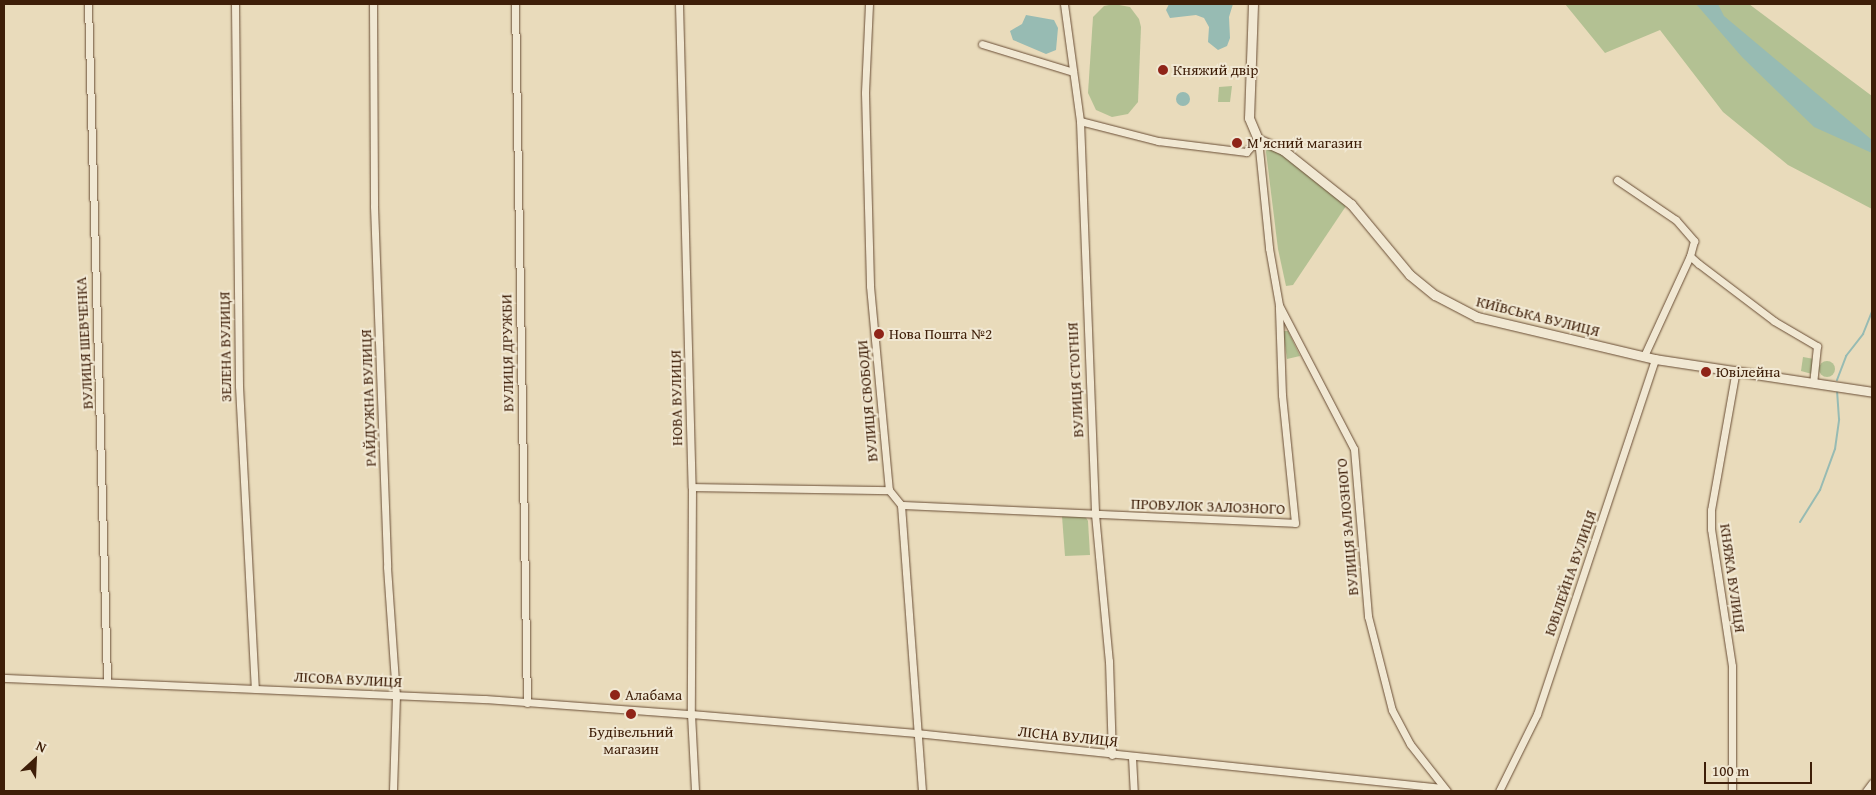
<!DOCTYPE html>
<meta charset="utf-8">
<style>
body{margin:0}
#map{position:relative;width:1876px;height:795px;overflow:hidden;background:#e9dbbb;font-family:"Gentium Book Plus",serif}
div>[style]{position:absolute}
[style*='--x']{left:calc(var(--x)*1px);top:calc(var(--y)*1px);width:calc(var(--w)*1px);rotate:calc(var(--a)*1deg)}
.green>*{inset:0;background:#b3c193}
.round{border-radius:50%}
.water>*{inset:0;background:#97bbb3}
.stream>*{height:2px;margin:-1px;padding:0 1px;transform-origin:1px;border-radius:1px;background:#97bbb3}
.roads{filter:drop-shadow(0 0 1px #694d35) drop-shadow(0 0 1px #694d35)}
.minor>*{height:7px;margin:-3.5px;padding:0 3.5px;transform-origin:3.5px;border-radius:3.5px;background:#f1e8d3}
.tertiary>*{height:9px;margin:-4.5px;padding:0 4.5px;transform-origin:4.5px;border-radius:4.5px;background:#f1e8d3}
.dots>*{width:14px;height:14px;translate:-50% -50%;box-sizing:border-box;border:2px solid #f1e8d3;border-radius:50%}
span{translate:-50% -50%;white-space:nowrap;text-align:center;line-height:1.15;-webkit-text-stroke:4px #f1e8d3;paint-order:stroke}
.poi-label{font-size:15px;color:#3e1e08}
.left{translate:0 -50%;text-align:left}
.street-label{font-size:15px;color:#3e1e08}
.frame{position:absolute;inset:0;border:5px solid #3e1e08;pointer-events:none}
.north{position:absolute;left:10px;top:735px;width:50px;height:50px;-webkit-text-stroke:4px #f1e8d3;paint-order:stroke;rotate:25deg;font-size:14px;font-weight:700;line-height:20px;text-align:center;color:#3e1e08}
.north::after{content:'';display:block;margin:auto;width:18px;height:22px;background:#3e1e08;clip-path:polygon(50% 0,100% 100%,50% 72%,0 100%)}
.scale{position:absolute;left:1704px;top:762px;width:108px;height:22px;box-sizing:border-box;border:2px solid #3e1e08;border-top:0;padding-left:6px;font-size:15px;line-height:18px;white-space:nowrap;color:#3e1e08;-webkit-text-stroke:4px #f1e8d3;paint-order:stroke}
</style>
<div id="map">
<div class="green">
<div style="clip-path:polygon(1114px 4px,1130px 7px,1139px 19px,1141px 27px,1138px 102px,1128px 114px,1112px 117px,1096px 110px,1088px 93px,1093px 17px,1104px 6px)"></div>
<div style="clip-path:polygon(1565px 4px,1749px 4px,1872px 96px,1872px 209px,1788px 165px,1723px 112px,1660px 30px,1605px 53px)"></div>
<div style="clip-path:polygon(1232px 86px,1230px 102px,1218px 102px,1219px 87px)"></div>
<div style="clip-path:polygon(1271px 146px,1346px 206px,1293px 285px,1286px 286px,1278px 249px,1266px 152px,1267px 147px)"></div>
<div style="clip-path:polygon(1283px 331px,1288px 331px,1300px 356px,1287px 359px)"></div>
<div style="clip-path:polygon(1803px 357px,1814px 359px,1812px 374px,1801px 371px)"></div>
<div class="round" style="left:1819px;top:361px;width:16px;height:16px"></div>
<div style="clip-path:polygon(1062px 516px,1085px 516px,1088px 521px,1090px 555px,1065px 556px)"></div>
</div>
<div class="water">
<div style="clip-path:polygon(1169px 4px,1233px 4px,1229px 17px,1230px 38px,1227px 46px,1218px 50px,1208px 42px,1209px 27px,1204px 18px,1196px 15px,1170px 18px,1166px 10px)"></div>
<div style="clip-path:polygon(1696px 4px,1718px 4px,1724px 16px,1872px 140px,1872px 153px,1814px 127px,1742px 57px)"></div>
<div style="clip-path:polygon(1026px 15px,1054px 20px,1058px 28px,1056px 50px,1046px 54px,1013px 40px,1010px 31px,1022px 24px)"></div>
<div class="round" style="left:1176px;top:92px;width:14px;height:14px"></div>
</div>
<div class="stream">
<div style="--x:1837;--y:380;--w:26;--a:-69"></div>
<div style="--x:1846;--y:356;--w:28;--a:-52"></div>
<div style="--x:1863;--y:334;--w:24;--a:-68"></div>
<div style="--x:1800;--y:522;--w:38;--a:-58"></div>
<div style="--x:1820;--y:490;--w:44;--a:-69.9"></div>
<div style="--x:1835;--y:449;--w:30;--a:-82"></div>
<div style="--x:1839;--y:419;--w:27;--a:-94"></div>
</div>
<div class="roads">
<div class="minor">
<div style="--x:88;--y:4;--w:678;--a:88.39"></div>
<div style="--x:235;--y:4;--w:382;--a:89.4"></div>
<div style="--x:239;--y:386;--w:303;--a:87"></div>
<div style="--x:373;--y:4;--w:202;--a:89.7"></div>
<div style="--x:374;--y:206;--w:361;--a:87.9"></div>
<div style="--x:387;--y:567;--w:128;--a:86"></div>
<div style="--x:396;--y:695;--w:96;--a:91.8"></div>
<div style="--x:515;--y:4;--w:699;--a:89.02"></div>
<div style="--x:679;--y:4;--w:483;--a:88.5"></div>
<div style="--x:692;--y:487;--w:227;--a:90.3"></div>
<div style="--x:691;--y:714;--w:77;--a:87"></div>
<div style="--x:869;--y:4;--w:89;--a:92.6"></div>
<div style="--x:865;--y:93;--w:193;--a:88.5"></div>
<div style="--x:870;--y:286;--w:205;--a:84.7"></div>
<div style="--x:889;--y:490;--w:19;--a:51"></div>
<div style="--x:901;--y:505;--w:287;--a:85.8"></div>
<div style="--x:1064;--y:4;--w:118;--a:82.2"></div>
<div style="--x:1080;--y:121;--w:393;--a:87.8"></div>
<div style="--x:1095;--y:514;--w:148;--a:84.6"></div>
<div style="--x:1109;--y:661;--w:94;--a:88.2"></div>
<div style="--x:982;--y:44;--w:95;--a:17.1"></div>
<div style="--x:1080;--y:121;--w:81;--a:14.4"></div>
<div style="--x:1158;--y:141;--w:89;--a:7.1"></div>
<div style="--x:1246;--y:152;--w:18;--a:-47"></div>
<div style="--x:1258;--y:139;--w:110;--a:84.2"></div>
<div style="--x:1269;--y:248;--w:58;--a:80"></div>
<div style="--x:1279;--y:305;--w:162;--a:62.5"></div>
<div style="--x:1354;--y:449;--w:168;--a:85.2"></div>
<div style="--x:1368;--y:616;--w:97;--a:75.7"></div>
<div style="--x:1392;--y:710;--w:38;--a:62"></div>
<div style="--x:1410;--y:744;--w:60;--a:51.8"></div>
<div style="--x:1617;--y:180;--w:71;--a:34.1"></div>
<div style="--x:1676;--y:220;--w:28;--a:49"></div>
<div style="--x:1694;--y:241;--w:16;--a:105"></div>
<div style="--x:1690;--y:256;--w:12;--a:42"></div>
<div style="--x:1699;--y:264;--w:94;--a:37.2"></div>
<div style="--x:1774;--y:321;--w:50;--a:30.2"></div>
<div style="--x:1817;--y:346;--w:37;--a:96"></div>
<div style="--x:1644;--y:356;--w:110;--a:-65.3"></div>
<div style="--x:692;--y:487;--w:197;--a:0.9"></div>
<div style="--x:901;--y:505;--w:394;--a:2.6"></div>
<div style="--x:1295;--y:523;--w:129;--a:-95.8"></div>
<div style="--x:1282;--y:395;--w:88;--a:-92"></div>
<div style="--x:4;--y:678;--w:481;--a:2.5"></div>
<div style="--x:485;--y:699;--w:207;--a:4.2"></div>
<div style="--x:691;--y:714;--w:226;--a:4.8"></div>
<div style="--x:916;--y:733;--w:529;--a:5.97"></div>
<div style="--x:1132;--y:757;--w:34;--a:87"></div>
<div style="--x:1499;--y:791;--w:86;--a:-63.7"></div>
<div style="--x:1537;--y:714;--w:374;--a:-71.6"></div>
<div style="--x:1732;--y:791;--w:125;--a:-90"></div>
<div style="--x:1732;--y:666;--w:139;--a:-98.7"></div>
<div style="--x:1711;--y:529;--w:19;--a:-90"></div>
<div style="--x:1711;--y:510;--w:142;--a:-79.9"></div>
<div style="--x:1866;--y:791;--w:10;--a:-53"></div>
</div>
<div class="tertiary">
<div style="--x:1253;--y:4;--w:114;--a:92"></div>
<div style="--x:1249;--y:118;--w:23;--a:67"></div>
<div style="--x:1258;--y:139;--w:27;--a:24"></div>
<div style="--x:1283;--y:150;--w:87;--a:38.5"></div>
<div style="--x:1351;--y:204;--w:92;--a:50.3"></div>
<div style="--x:1410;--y:275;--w:32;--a:39"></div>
<div style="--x:1435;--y:295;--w:47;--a:27.6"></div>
<div style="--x:1477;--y:317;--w:183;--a:13.3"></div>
<div style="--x:1655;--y:359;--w:219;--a:8.6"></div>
</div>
</div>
<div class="dots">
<div style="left:1163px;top:70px;background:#8f2418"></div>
<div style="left:1237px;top:143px;background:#8f2418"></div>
<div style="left:879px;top:334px;background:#8f2418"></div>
<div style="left:1706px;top:372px;background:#8f2418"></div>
<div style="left:615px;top:695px;background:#8f2418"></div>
<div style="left:631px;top:714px;background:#8f2418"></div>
</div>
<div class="poi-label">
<span class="left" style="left:1173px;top:70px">Княжий двір</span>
<span class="left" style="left:1247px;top:143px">М'ясний магазин</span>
<span class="left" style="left:889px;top:334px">Нова Пошта №2</span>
<span class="left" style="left:1716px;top:372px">Ювілейна</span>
<span class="left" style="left:625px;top:695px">Алабама</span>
<span style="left:631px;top:740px">Будівельний<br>магазин</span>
</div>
<div class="street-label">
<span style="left:1538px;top:316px;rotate:14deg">КИЇВСЬКА ВУЛИЦЯ</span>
<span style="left:84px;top:343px;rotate:-93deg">ВУЛИЦЯ ШЕВЧЕНКА</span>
<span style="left:225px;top:347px;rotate:-91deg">ЗЕЛЕНА ВУЛИЦЯ</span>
<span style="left:507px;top:353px;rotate:-91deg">ВУЛИЦЯ ДРУЖБИ</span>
<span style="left:1075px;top:380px;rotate:-93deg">ВУЛИЦЯ СТОГНІЯ</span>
<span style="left:368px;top:398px;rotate:-92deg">РАЙДУЖНА ВУЛИЦЯ</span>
<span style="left:676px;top:398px;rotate:-91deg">НОВА ВУЛИЦЯ</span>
<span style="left:867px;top:401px;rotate:-95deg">ВУЛИЦЯ СВОБОДИ</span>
<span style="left:1208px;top:506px;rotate:2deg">ПРОВУЛОК ЗАЛОЗНОГО</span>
<span style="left:1347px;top:527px;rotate:-95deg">ВУЛИЦЯ ЗАЛОЗНОГО</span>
<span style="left:1570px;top:573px;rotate:-71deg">ЮВІЛЕЙНА ВУЛИЦЯ</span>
<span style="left:1733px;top:578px;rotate:82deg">КНЯЖА ВУЛИЦЯ</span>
<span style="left:348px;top:679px;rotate:3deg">ЛІСОВА ВУЛИЦЯ</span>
<span style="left:1068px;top:736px;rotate:6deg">ЛІСНА ВУЛИЦЯ</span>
</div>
<div class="frame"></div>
<div class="north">N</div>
<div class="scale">100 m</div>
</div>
